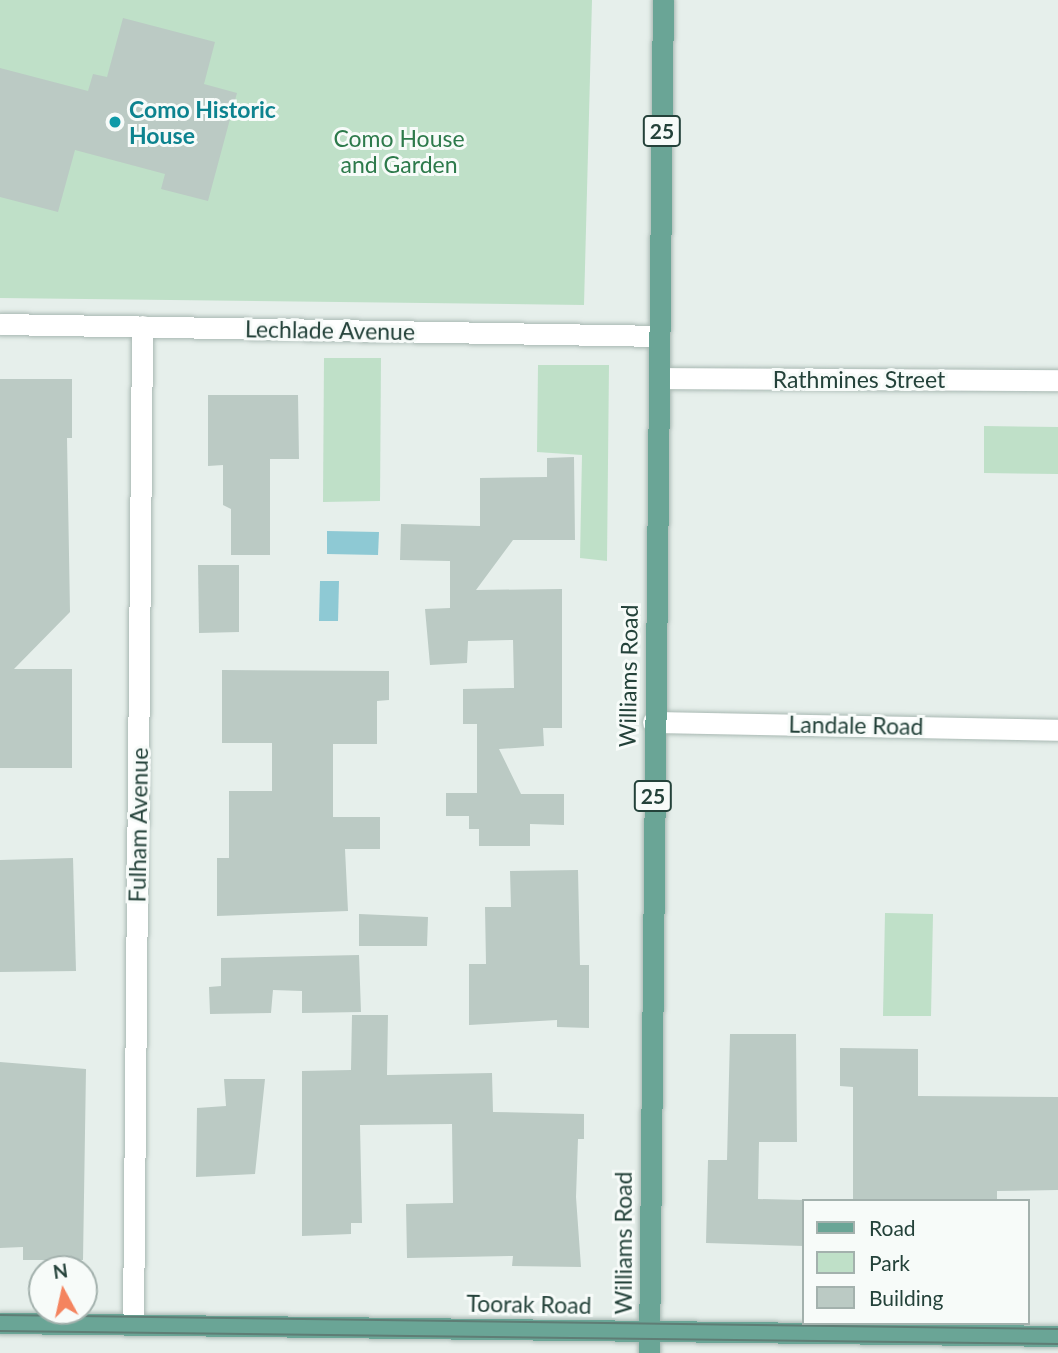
<!DOCTYPE html>
<style>
body{margin:0}
#map{position:relative;width:1058px;height:1353px;overflow:hidden;background:#e6efeb;font-family:Lato,sans-serif}
div>[style]{position:absolute}
[style*='--x']{left:calc(var(--x)*1px);top:calc(var(--y)*1px);width:calc(var(--w)*1px);rotate:calc(var(--a)*1deg)}
.green>*{inset:0;background:#bfe0c8}
.water>*{inset:0;background:#8ec9d4}
.building>*{inset:0;background:#bbcac4}
.roads{filter:drop-shadow(0 0 2px #a8b8b2) drop-shadow(0 0 2px #a8b8b2)}
.minor>*{height:21px;margin:-10.5px;padding:0 10.5px;transform-origin:10.5px;border-radius:10.5px;background:#fff}
.primary>*{height:21px;margin:-10.5px;padding:0 10.5px;transform-origin:10.5px;border-radius:10.5px;background:#6aa596}
.tram>*{height:2px;margin:-1px;padding:0 1px;transform-origin:1px;border-radius:1px;background:#5f7d75}
.dots>*{width:19px;height:19px;translate:-50% -50%;box-sizing:border-box;border:4px solid #f7fbf9;border-radius:50%}
span{translate:-50% -50%;white-space:nowrap;text-align:center;line-height:1.15;-webkit-text-stroke:6px #f7fbf9;paint-order:stroke}
.shield-label span{padding:2px 5px;background:#f7fbf9;border:2px solid;border-radius:5px;-webkit-text-stroke-width:0}
.shield-label{font-size:21px;color:#24423a;font-weight:700}
.culture-label{font-size:23px;color:#0d838f;font-weight:700}
.left{translate:0 -50%;text-align:left}
.park-label{font-size:23px;color:#2d7a4b}
.street-label{font-size:23px;color:#24423a}
.legend{position:absolute;left:802px;top:1199px;width:228px;height:126px;box-sizing:border-box;background:#f7fbf9;border:2px solid #a3b1ad;margin:0;padding:9px 12px;list-style:none;font-size:21px;color:#24423a}
.legend li{display:flex;align-items:center;gap:14px;height:35px}
.legend b{width:35px;border:2px solid #a3b1ad}
.north{position:absolute;left:28px;top:1255px;width:70px;height:70px;box-sizing:border-box;background:#f7fbf9;border:2px solid #a3b1ad;border-radius:50%;rotate:352deg;font-size:19px;font-weight:700;line-height:28px;text-align:center;color:#24423a}
.north::after{content:'';display:block;margin:auto;width:24px;height:32px;background:#f4845f;clip-path:polygon(50% 0,100% 100%,50% 72%,0 100%)}
</style>
<div id="map">
<div class="green">
<div style="clip-path:polygon(0 0,592px 0,584px 305px,0 298px)"></div>
<div style="clip-path:polygon(324px 358px,381px 358px,380px 501px,323px 502px)"></div>
<div style="clip-path:polygon(538px 365px,609px 365px,607px 561px,580px 558px,582px 455px,537px 452px)"></div>
<div style="clip-path:polygon(984px 426px,1058px 427px,1058px 474px,984px 473px)"></div>
<div style="clip-path:polygon(885px 913px,933px 914px,931px 1016px,883px 1016px)"></div>
</div>
<div class="water">
<div style="clip-path:polygon(327px 531px,379px 532px,378px 555px,327px 554px)"></div>
<div style="clip-path:polygon(320px 581px,339px 581px,338px 621px,319px 621px)"></div>
</div>
<div class="building">
<div style="clip-path:polygon(123px 18px,215px 42px,204px 84px,237px 93px,208px 201px,161px 189px,165px 174px,75px 150px,58px 212px,0 197px,0 68px,88px 91px,93px 74px,107px 77px)"></div>
<div style="clip-path:polygon(0 379px,72px 379px,72px 438px,67px 438px,70px 612px,14px 669px,72px 669px,72px 768px,0 768px)"></div>
<div style="clip-path:polygon(208px 395px,298px 395px,299px 459px,270px 459px,270px 555px,231px 555px,231px 509px,223px 505px,223px 465px,208px 466px)"></div>
<div style="clip-path:polygon(574px 457px,575px 540px,513px 540px,476px 590px,562px 589px,562px 728px,543px 728px,544px 746px,499px 749px,521px 794px,564px 794px,564px 825px,530px 824px,530px 846px,479px 846px,479px 829px,469px 829px,469px 816px,446px 816px,446px 793px,477px 793px,477px 724px,463px 724px,463px 689px,514px 688px,513px 640px,468px 641px,467px 663px,430px 665px,425px 609px,450px 608px,450px 561px,400px 560px,401px 524px,480px 526px,480px 478px,547px 477px,547px 458px)"></div>
<div style="clip-path:polygon(198px 565px,239px 565px,239px 632px,199px 633px)"></div>
<div style="clip-path:polygon(222px 670px,389px 671px,389px 700px,377px 701px,377px 744px,333px 744px,333px 817px,380px 817px,380px 849px,345px 849px,348px 911px,217px 916px,217px 858px,229px 858px,229px 791px,272px 791px,272px 743px,222px 743px)"></div>
<div style="clip-path:polygon(73px 858px,76px 971px,0 972px,0 860px)"></div>
<div style="clip-path:polygon(578px 870px,580px 965px,589px 965px,589px 1028px,557px 1027px,557px 1020px,469px 1025px,469px 964px,486px 964px,485px 907px,511px 907px,510px 871px)"></div>
<div style="clip-path:polygon(359px 914px,428px 917px,427px 946px,359px 946px)"></div>
<div style="clip-path:polygon(359px 955px,361px 1012px,302px 1013px,302px 991px,273px 990px,271px 1013px,210px 1014px,209px 987px,221px 986px,221px 958px)"></div>
<div style="clip-path:polygon(352px 1015px,388px 1015px,387px 1075px,492px 1073px,493px 1112px,584px 1114px,584px 1139px,578px 1139px,576px 1197px,581px 1267px,512px 1266px,513px 1256px,407px 1258px,406px 1204px,453px 1203px,452px 1124px,360px 1125px,362px 1223px,351px 1223px,351px 1234px,302px 1236px,302px 1071px,351px 1070px)"></div>
<div style="clip-path:polygon(730px 1034px,796px 1034px,797px 1142px,759px 1142px,758px 1199px,804px 1200px,804px 1246px,706px 1243px,708px 1160px,727px 1160px)"></div>
<div style="clip-path:polygon(840px 1048px,918px 1049px,918px 1096px,1058px 1097px,1058px 1190px,997px 1191px,997px 1201px,853px 1201px,853px 1087px,840px 1086px)"></div>
<div style="clip-path:polygon(0 1062px,86px 1069px,83px 1260px,23px 1260px,23px 1247px,0 1248px)"></div>
<div style="clip-path:polygon(224px 1079px,265px 1079px,255px 1174px,196px 1177px,197px 1108px,226px 1106px)"></div>
</div>
<div class="roads">
<div class="minor">
<div style="--x:0;--y:324;--w:659;--a:1.04"></div>
<div style="--x:659;--y:378;--w:399;--a:0.3"></div>
<div style="--x:653;--y:722;--w:405;--a:1.1"></div>
<div style="--x:133;--y:1325;--w:999;--a:-89.48"></div>
</div>
<div class="primary">
<div style="--x:0;--y:1323;--w:1058;--a:0.7"></div>
<div style="--x:649;--y:1353;--w:1353;--a:-89.41"></div>
</div>
</div>
<div class="tram">
<div style="--x:0;--y:1315;--w:1058;--a:0.76"></div>
<div style="--x:0;--y:1331;--w:1058;--a:0.7"></div>
</div>
<div class="dots">
<div style="left:115px;top:122px;background:#0f9aa8"></div>
</div>
<div class="shield-label">
<span style="left:662px;top:131px">25</span>
<span style="left:653px;top:796px">25</span>
</div>
<div class="culture-label">
<span class="left" style="left:129px;top:122px">Como Historic<br>House</span>
</div>
<div class="park-label">
<span style="left:399px;top:151px">Como House<br>and Garden</span>
</div>
<div class="street-label">
<span style="left:330px;top:330px;rotate:1deg">Lechlade Avenue</span>
<span style="left:859px;top:379px">Rathmines Street</span>
<span style="left:628px;top:676px;rotate:-89deg">Williams Road</span>
<span style="left:856px;top:725px;rotate:1deg">Landale Road</span>
<span style="left:138px;top:825px;rotate:-89deg">Fulham Avenue</span>
<span style="left:623px;top:1243px;rotate:-90deg">Williams Road</span>
<span style="left:529px;top:1304px;rotate:1deg">Toorak Road</span>
</div>
<ul class="legend">
<li><b style="height:9px;background:#6aa596"></b>Road</li>
<li><b style="height:19px;background:#bfe0c8"></b>Park</li>
<li><b style="height:19px;background:#bbcac4"></b>Building</li>
</ul>
<div class="north">N</div>
</div>
